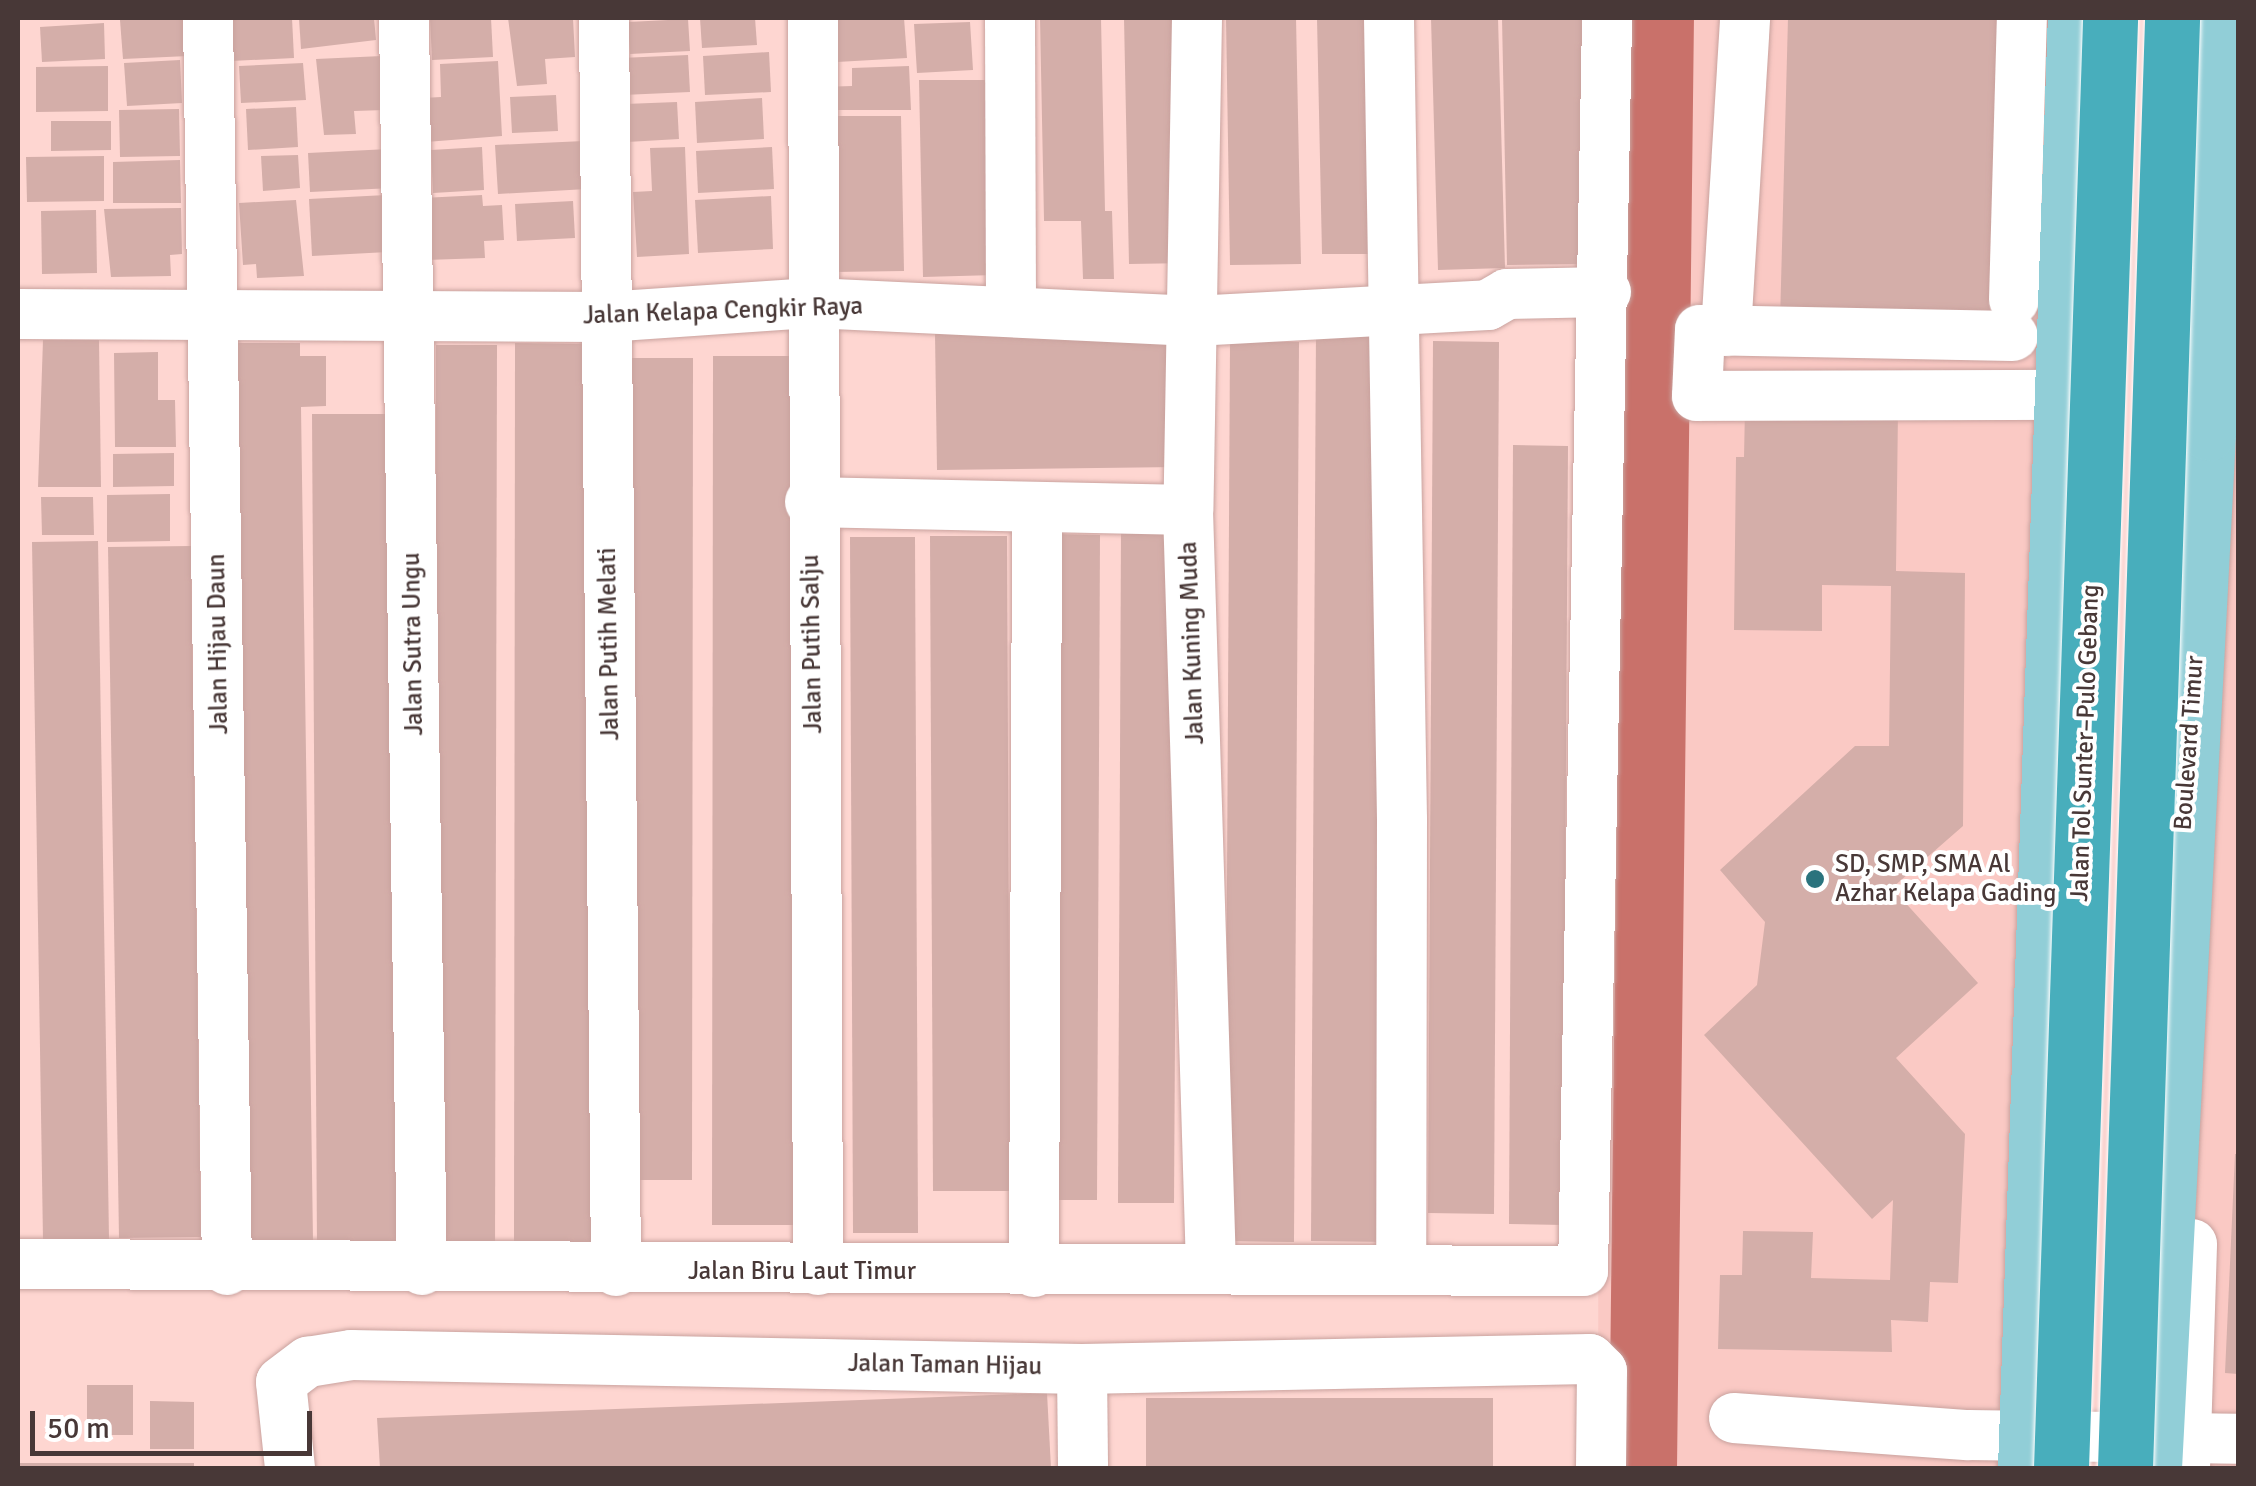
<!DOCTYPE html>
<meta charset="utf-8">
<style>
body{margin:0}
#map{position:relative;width:2256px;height:1486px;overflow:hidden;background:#fed6d1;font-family:Signika,sans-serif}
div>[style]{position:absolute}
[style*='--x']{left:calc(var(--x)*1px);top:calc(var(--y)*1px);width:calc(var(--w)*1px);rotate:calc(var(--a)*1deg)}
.built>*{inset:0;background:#fac9c4}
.river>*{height:68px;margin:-34px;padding:0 34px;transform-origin:34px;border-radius:34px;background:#c9716a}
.building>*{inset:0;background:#d4aea9}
.roads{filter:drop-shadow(0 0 2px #c9a29e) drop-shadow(0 0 2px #c9a29e)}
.minor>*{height:50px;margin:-25px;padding:0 25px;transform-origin:25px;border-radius:25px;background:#fff}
.major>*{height:55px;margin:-27.5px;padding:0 27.5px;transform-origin:27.5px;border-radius:27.5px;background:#91ced7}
.bridges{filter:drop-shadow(0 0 2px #fff) drop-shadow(0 0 2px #fff)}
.highway-bridge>*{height:55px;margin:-27.5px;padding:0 27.5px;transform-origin:27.5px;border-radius:27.5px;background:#48aebc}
.dots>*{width:28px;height:28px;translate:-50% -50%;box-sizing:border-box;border:5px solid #fff;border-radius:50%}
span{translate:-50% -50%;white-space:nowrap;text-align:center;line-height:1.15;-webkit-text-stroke:8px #fff;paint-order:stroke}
.street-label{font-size:25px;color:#483837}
.poi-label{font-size:25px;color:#483837}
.left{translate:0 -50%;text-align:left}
.frame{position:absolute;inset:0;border:20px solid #483837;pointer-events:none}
.scale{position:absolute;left:30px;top:1411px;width:282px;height:45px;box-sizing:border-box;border:5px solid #483837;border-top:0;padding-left:12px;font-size:30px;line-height:35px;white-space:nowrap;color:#483837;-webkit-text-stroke:8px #fff;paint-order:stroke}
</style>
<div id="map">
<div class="built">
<div style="clip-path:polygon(1600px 18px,2238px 18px,2238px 1468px,1598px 1468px)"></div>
</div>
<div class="river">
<div style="--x:1643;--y:1468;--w:1450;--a:-89.33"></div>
</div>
<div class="building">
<div style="clip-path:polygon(185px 18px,188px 56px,123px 59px,120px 20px)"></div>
<div style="clip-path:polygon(229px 18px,292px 18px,294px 58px,231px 61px)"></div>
<div style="clip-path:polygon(299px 18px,374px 18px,376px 40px,301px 49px)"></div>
<div style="clip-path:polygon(430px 18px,491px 18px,493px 57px,432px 60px)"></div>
<div style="clip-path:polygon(508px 18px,573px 18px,575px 57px,545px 59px,547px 84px,517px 86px)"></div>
<div style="clip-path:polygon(700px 18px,755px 18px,757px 45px,702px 48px)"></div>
<div style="clip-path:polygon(835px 18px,904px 18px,907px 58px,837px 62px)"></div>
<div style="clip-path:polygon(1040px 18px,1101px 18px,1105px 211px,1112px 211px,1114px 279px,1083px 279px,1081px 221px,1044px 221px)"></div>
<div style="clip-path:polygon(1124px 18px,1186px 18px,1191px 263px,1129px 264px)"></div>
<div style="clip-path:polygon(1226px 18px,1296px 18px,1301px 264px,1230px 265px)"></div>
<div style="clip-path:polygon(1317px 18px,1376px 18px,1380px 254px,1322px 254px)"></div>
<div style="clip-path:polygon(1431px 18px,1498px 18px,1505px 268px,1438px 270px)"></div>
<div style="clip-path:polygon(1502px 18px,1584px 18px,1589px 264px,1507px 265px)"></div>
<div style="clip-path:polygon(1788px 18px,2001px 18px,1992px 329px,1780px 322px)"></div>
<div style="clip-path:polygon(688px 19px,690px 51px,630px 54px,628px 22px)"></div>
<div style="clip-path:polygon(970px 22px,973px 70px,917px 73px,914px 24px)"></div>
<div style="clip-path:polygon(104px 23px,105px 59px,42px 62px,40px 27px)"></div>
<div style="clip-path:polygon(769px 52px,771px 92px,705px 95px,703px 56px)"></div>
<div style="clip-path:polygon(688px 55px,690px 92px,623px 95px,621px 58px)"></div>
<div style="clip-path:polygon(382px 56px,385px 110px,354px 111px,356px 134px,324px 135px,316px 59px)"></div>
<div style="clip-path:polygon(180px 60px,182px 103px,127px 106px,124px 63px)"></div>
<div style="clip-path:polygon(498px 61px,502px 136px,426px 142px,423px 98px,441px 97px,440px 64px)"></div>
<div style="clip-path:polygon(303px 63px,306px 100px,241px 103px,239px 66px)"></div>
<div style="clip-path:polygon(108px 66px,108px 111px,36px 112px,36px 67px)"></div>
<div style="clip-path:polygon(909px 66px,911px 110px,820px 110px,820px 87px,852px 86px,852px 68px)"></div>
<div style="clip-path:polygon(919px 80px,991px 80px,995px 275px,923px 277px)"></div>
<div style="clip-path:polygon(556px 95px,558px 131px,512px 133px,510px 97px)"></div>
<div style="clip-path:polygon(762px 98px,764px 139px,697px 143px,695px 102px)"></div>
<div style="clip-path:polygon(677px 102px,679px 139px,627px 142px,625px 104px)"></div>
<div style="clip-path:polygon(296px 107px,298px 147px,248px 150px,246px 109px)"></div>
<div style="clip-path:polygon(179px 109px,180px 156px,120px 157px,119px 110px)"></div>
<div style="clip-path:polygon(831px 116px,901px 116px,904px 271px,834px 272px)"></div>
<div style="clip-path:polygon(51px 121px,111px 121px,111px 150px,51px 151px)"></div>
<div style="clip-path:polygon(584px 141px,587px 189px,498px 194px,495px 145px)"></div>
<div style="clip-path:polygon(482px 147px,484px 190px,433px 193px,431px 150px)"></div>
<div style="clip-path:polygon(685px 147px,689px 254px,637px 257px,633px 192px,652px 191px,650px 148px)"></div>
<div style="clip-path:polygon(772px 147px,774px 189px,698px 193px,696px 151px)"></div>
<div style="clip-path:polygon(389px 149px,392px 188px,310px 192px,308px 153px)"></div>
<div style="clip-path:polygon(298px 155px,300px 188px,263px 191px,261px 156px)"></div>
<div style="clip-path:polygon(104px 156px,104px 201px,27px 202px,26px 157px)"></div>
<div style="clip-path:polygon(180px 160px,181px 203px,113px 203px,113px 162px)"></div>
<div style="clip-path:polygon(386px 195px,388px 252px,312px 256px,309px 199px)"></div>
<div style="clip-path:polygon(482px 195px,483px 206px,502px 205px,504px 240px,484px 241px,485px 258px,426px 260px,422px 198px)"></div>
<div style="clip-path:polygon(771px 196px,773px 249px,698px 253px,695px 200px)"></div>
<div style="clip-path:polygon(296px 200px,304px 276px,257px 278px,256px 264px,243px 265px,239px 203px)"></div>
<div style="clip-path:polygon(573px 201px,575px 238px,517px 241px,515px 204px)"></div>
<div style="clip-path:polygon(181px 208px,182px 254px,170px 255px,171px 276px,111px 277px,104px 209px)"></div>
<div style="clip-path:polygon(96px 210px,97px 273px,42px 274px,41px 211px)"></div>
<div style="clip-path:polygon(1316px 329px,1392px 329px,1388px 1242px,1311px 1241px)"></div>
<div style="clip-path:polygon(1176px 331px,1178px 467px,937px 470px,935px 334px)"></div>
<div style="clip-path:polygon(43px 340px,99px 340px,101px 487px,38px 487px)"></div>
<div style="clip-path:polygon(1230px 341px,1299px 342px,1294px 1242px,1225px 1241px)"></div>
<div style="clip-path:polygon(1433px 341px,1499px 342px,1494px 1214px,1428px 1213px)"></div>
<div style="clip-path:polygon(230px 343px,300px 343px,300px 356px,326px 356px,326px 406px,301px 407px,313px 1241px,243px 1242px)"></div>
<div style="clip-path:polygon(515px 343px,594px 344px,593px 1248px,514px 1248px)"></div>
<div style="clip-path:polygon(436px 345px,497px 345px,495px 1258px,436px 1258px)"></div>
<div style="clip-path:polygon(158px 352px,158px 400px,175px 400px,176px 447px,115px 447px,114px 353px)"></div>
<div style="clip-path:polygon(713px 356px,797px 356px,796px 1225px,712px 1225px)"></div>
<div style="clip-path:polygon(632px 358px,693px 358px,692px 1180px,631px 1180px)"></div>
<div style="clip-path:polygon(1745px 408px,1898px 411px,1896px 571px,1965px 573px,1963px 826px,1892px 888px,1978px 983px,1896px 1058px,1965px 1134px,1958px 1283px,1930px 1282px,1928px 1322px,1891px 1320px,1892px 1352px,1718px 1349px,1720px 1275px,1742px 1275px,1743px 1231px,1813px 1232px,1811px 1278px,1890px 1280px,1893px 1200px,1872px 1219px,1704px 1035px,1757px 985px,1765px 922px,1720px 870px,1855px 746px,1889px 746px,1891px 586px,1822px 585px,1822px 631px,1734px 630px,1736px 457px,1744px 457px)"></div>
<div style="clip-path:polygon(312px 414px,393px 414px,397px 1247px,317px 1246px)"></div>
<div style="clip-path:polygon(1513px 445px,1568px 446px,1563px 1225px,1509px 1224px)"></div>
<div style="clip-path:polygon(174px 453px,174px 486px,113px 487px,113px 454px)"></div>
<div style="clip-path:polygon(170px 494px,170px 541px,107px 542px,107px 495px)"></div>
<div style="clip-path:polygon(41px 497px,93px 497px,94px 535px,42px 535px)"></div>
<div style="clip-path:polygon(1121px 529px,1178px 530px,1174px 1203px,1118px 1203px)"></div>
<div style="clip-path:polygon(1052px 534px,1100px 535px,1097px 1200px,1048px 1200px)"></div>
<div style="clip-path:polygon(930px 536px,1007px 536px,1010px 1191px,933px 1191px)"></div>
<div style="clip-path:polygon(850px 537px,915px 537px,918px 1233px,853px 1233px)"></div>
<div style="clip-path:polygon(98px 541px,109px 1239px,43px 1240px,32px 542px)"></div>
<div style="clip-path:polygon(191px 546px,201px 1237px,119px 1238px,108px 547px)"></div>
<div style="clip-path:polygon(2235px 1154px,2238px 1154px,2238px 1374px,2225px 1373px)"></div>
<div style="clip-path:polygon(87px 1385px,133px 1385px,133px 1435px,87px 1435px)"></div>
<div style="clip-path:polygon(1047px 1393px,1051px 1468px,380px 1468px,377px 1418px)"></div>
<div style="clip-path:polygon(1146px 1398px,1493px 1398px,1493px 1468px,1146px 1468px)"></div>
<div style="clip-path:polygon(150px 1401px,194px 1402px,194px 1449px,150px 1449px)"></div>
<div style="clip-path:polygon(19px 1463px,194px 1463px,194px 1468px,19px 1468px)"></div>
</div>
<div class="roads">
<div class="minor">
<div style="--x:208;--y:18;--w:1252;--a:89.13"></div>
<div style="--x:404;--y:18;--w:1252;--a:89.18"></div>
<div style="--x:604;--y:18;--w:1253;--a:89.45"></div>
<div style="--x:813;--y:18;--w:1252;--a:89.77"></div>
<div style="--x:1010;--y:18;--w:293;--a:89.8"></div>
<div style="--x:1197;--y:18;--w:492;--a:91"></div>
<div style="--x:1188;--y:510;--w:759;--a:88.26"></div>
<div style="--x:1389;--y:18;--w:802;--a:89.07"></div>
<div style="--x:1402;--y:820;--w:449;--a:90.1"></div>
<div style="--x:2014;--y:300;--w:282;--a:-88.4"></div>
<div style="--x:18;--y:314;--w:587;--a:0.29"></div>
<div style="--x:605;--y:317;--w:208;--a:-3.9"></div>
<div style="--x:813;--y:303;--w:381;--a:2.7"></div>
<div style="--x:1194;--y:321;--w:294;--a:-3.1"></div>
<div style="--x:1488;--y:305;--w:22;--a:-30"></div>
<div style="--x:1507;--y:294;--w:99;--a:-1.2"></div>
<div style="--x:1726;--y:331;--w:314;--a:-86.5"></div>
<div style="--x:2013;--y:336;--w:313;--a:-178.9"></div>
<div style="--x:1700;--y:330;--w:66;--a:92.6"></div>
<div style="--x:1697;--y:396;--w:368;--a:-0.2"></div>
<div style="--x:810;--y:502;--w:378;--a:1.2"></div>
<div style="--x:18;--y:1264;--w:1565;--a:0.26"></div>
<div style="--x:1583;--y:1271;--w:1253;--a:-88.9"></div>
<div style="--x:1034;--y:1272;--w:761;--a:-89.77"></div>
<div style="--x:1082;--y:1369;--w:99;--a:89.4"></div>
<div style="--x:1734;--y:1418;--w:235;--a:4.2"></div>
<div style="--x:1968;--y:1435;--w:270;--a:0.8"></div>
<div style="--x:290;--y:1468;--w:86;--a:-96"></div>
<div style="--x:281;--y:1382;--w:34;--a:-37"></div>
<div style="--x:308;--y:1362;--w:44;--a:-9.2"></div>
<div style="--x:351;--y:1355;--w:731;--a:1.1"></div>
<div style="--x:1082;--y:1369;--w:508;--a:-1.13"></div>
<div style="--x:1590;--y:1359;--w:17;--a:45"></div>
<div style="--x:1602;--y:1371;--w:97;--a:90.6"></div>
<div style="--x:2185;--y:1468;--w:224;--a:-88.2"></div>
</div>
<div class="major">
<div style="--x:2025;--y:1468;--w:1451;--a:-88.03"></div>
<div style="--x:2154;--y:1468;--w:1036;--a:-87.01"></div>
<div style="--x:2208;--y:433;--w:415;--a:-88.5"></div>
</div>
</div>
<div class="bridges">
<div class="highway-bridge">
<div style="--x:2061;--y:1468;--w:1451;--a:-88.06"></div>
<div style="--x:2125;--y:1468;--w:1451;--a:-88.14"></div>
</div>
</div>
<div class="dots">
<div style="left:1815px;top:879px;background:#2b737d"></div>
</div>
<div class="street-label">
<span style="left:723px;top:311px;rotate:-2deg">Jalan Kelapa Cengkir Raya</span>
<span style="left:1192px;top:643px;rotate:-92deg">Jalan Kuning Muda</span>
<span style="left:218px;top:644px;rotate:-91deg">Jalan Hijau Daun</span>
<span style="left:413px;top:644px;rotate:-91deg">Jalan Sutra Ungu</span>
<span style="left:609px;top:644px;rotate:-91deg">Jalan Putih Melati</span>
<span style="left:812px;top:644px;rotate:-91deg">Jalan Putih Salju</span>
<span style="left:2085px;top:743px;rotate:-88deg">Jalan Tol Sunter–Pulo Gebang</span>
<span style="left:2189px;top:743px;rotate:-86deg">Boulevard Timur</span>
<span style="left:802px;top:1271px">Jalan Biru Laut Timur</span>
<span style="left:945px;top:1365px;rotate:1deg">Jalan Taman Hijau</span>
</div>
<div class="poi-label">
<span class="left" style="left:1835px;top:879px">SD, SMP, SMA Al<br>Azhar Kelapa Gading</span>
</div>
<div class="frame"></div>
<div class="scale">50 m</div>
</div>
